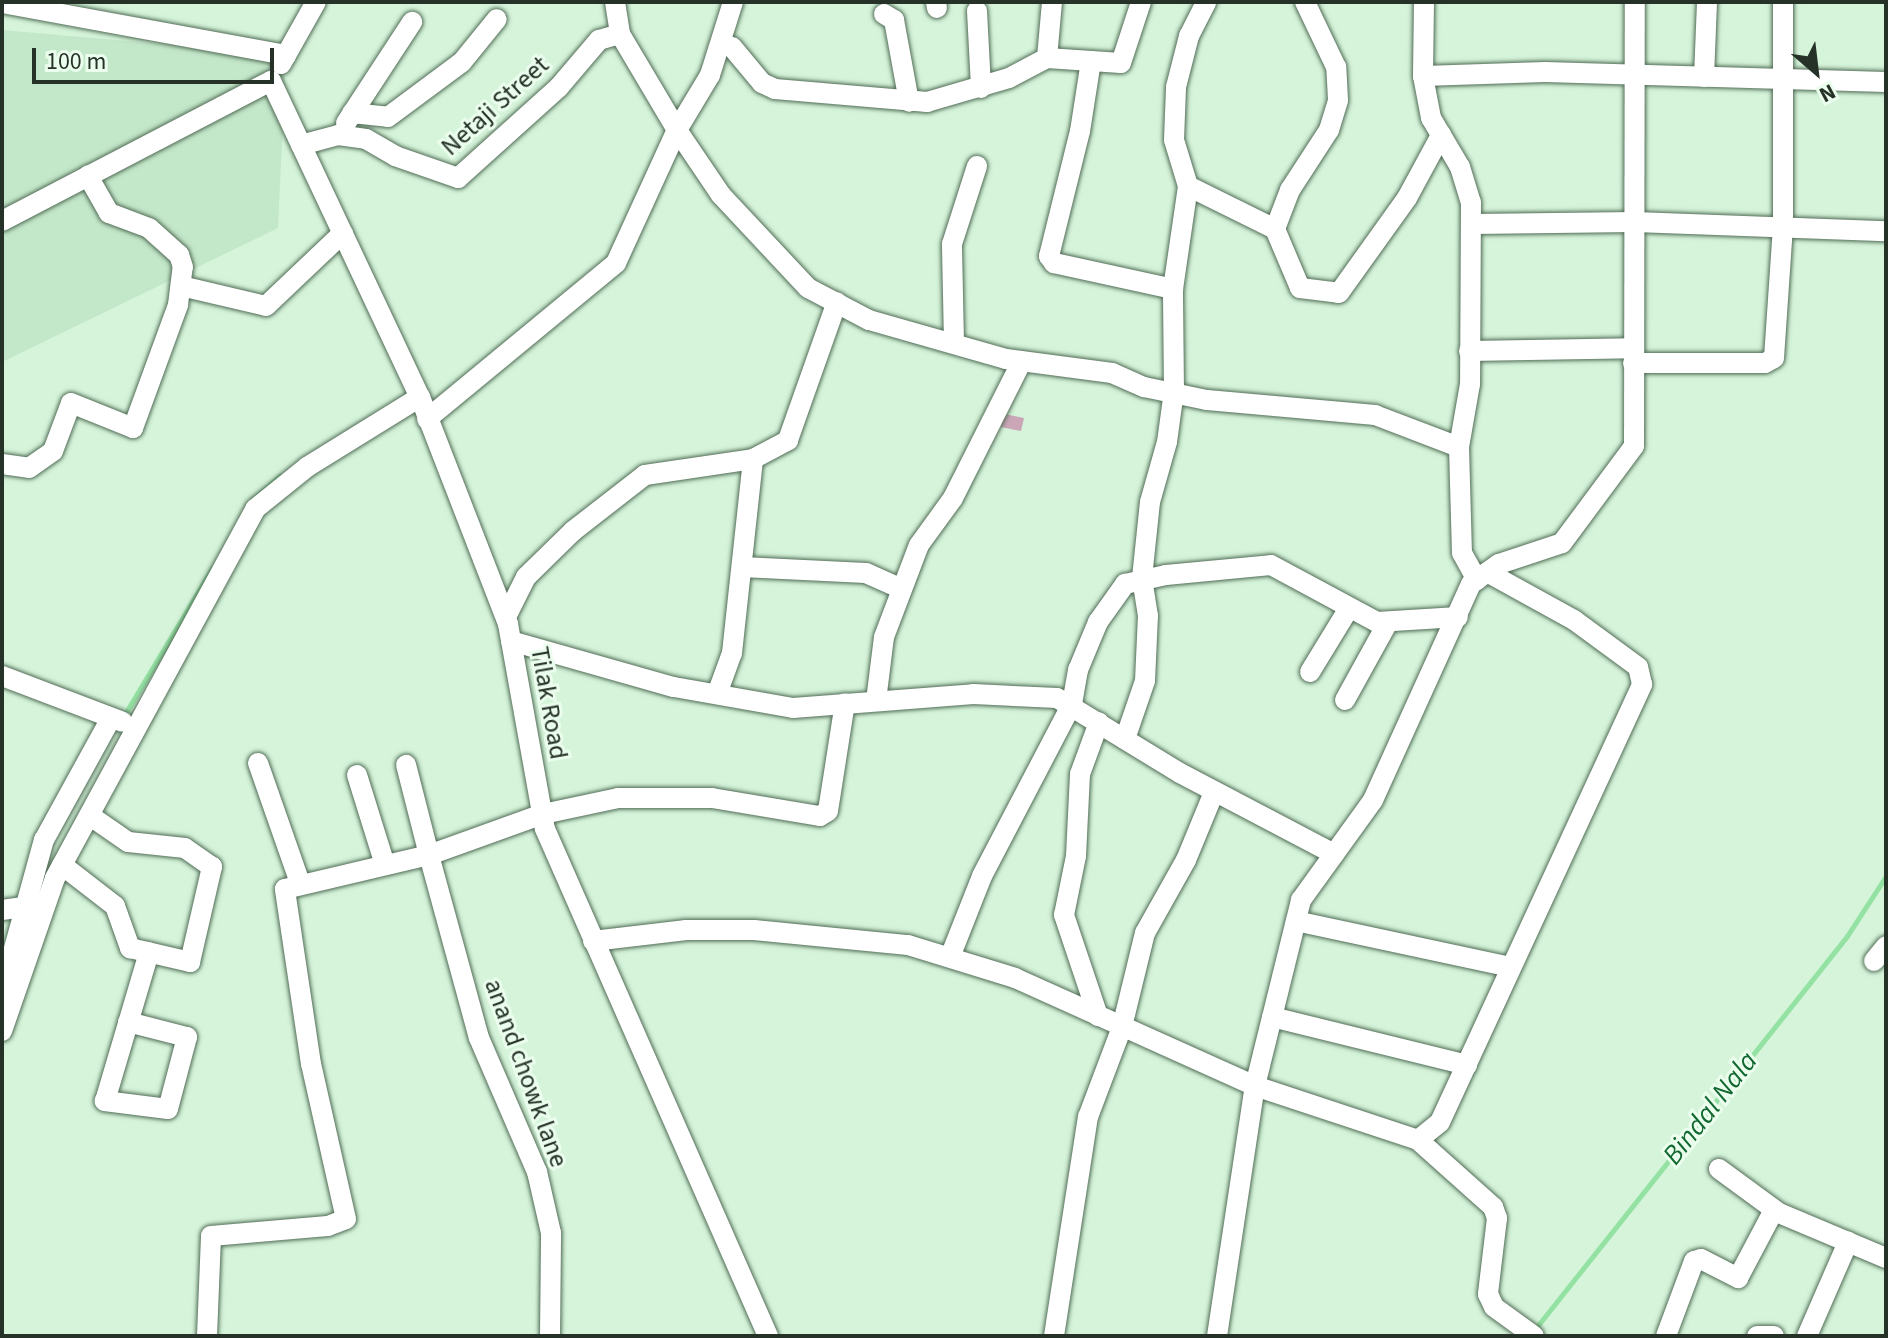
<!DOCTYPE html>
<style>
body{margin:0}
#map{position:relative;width:1888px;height:1338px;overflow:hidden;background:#d5f4da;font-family:"Source Sans 3",sans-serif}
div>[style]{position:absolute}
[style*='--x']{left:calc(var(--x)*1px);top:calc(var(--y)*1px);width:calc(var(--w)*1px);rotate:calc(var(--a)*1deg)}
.built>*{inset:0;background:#c3e7c9}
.stream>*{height:5px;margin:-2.5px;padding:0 2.5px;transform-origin:2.5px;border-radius:2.5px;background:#94e2a3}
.building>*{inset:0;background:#caa6b6}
.roads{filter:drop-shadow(0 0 2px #516c56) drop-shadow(0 0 2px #516c56)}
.street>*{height:20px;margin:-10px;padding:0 10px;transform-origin:10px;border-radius:10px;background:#fff}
span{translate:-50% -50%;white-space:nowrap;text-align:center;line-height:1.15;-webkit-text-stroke:6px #ebfeee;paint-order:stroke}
.street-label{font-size:26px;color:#263228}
.water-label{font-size:28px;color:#126830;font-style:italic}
.frame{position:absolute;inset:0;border:4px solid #263228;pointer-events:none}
.north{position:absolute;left:1776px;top:32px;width:80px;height:80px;-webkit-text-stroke:6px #ebfeee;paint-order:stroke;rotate:152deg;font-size:22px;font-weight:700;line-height:32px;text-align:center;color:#263228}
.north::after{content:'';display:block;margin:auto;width:28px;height:36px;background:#263228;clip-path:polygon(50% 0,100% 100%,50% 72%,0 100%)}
.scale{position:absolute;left:32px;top:48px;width:242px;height:36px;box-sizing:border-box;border:4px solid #263228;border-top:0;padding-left:10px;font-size:24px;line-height:28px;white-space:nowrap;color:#263228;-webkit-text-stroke:6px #ebfeee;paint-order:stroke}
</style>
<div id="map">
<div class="built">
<div style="clip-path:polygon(2px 30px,286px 55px,278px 228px,2px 362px)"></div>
</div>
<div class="stream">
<div style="--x:252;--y:500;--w:37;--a:-41"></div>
<div style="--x:123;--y:717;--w:174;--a:-59.1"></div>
<div style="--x:1535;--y:1329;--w:502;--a:-51.55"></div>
<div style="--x:1847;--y:936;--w:72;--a:-57"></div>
</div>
<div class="building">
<div style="clip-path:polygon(1004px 414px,1024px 418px,1021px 431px,1001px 427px)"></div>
</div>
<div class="roads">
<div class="street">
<div style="--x:615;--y:2;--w:32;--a:81"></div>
<div style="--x:620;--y:34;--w:112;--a:59.3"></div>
<div style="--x:677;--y:130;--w:78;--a:55.9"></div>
<div style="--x:721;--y:195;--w:127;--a:46.9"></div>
<div style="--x:808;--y:288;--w:69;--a:27.7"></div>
<div style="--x:869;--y:320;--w:142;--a:15.9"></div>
<div style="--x:1006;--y:359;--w:107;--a:7.5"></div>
<div style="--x:1112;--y:373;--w:35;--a:24"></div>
<div style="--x:1144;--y:387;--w:64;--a:11.7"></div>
<div style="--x:1207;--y:400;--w:169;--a:5.1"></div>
<div style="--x:1375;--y:415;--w:90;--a:20.9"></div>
<div style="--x:936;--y:2;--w:6;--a:81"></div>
<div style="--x:1424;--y:2;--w:74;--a:90.8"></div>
<div style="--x:1423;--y:76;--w:43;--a:79.2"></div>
<div style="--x:1431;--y:118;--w:57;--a:59.4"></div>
<div style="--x:1460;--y:167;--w:37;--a:73"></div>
<div style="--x:1471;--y:202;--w:182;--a:90.3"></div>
<div style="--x:1470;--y:384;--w:64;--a:99.9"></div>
<div style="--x:1459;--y:447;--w:106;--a:88.4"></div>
<div style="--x:1462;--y:553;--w:31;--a:61"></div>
<div style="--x:2;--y:3;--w:289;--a:10.4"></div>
<div style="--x:977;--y:11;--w:77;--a:87"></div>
<div style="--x:884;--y:14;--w:12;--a:31"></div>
<div style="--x:894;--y:20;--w:83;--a:79.6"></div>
<div style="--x:732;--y:47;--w:47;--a:50.2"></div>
<div style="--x:762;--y:83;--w:14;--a:25"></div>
<div style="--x:775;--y:89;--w:153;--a:4.9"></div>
<div style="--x:927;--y:102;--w:85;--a:-16.3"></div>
<div style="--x:1009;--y:78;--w:43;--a:-27.8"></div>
<div style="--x:1047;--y:58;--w:74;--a:3.9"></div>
<div style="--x:1121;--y:63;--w:64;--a:-71.8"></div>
<div style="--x:1047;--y:58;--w:56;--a:-84.9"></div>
<div style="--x:1091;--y:61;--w:71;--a:98.9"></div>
<div style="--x:1080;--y:131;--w:129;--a:103.9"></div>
<div style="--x:1049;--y:256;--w:9;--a:54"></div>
<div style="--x:1054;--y:263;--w:122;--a:12.3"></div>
<div style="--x:281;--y:64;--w:71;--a:-60.6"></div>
<div style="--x:1423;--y:76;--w:122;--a:-1.9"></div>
<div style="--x:1545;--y:72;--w:341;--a:1.7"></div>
<div style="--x:1704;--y:77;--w:75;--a:-87.7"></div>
<div style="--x:271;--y:81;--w:349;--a:64.8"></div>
<div style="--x:420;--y:397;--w:243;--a:68.8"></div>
<div style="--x:508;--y:624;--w:208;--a:79.8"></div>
<div style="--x:545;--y:829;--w:554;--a:66.26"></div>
<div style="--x:352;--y:113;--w:36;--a:6"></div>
<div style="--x:388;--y:117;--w:92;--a:-36.6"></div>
<div style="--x:462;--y:62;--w:55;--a:-50.9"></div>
<div style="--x:346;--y:123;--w:121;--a:-56.8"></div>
<div style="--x:301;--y:145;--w:38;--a:-15"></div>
<div style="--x:338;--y:135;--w:28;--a:8"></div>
<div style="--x:366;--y:139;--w:34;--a:30"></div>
<div style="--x:395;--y:156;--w:67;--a:19.2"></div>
<div style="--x:458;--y:178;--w:136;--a:-42"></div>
<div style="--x:559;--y:87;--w:62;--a:-49.6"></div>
<div style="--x:599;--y:40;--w:22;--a:-16"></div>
<div style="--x:1188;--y:186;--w:97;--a:26.3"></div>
<div style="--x:1275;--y:229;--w:42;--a:-69"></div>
<div style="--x:1290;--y:190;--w:72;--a:-57"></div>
<div style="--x:1329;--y:130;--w:31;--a:-73"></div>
<div style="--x:1338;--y:100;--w:33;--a:-93"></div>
<div style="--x:1336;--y:67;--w:72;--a:-115.5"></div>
<div style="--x:2;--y:221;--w:303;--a:-27.5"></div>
<div style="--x:1473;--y:224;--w:162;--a:-0.7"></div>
<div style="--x:1635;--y:222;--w:251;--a:2.1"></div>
<div style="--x:1275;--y:229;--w:64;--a:67"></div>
<div style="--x:1300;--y:288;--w:39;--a:7"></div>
<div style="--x:1339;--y:293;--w:117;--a:-54.4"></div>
<div style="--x:1407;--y:198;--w:72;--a:-61.6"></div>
<div style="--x:181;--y:286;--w:87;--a:13.2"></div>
<div style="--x:266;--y:306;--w:106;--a:-43.5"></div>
<div style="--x:954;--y:343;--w:99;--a:-91.2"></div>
<div style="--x:952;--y:244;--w:82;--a:-72.2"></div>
<div style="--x:1469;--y:351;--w:164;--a:-1"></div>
<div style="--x:1633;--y:363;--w:132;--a:0"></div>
<div style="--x:1765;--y:363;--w:10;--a:-29"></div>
<div style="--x:1774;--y:358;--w:132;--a:-86.1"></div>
<div style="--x:1783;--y:226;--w:224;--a:-90"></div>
<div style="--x:427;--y:419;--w:245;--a:-39.5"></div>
<div style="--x:616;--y:263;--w:146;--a:-65.4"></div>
<div style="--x:677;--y:130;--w:64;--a:-59"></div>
<div style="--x:710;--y:75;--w:77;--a:-72.5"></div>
<div style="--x:2;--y:464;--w:27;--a:8"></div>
<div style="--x:29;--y:468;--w:29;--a:-35"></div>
<div style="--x:53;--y:451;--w:51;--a:-69.4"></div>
<div style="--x:71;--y:403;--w:67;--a:22"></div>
<div style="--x:133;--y:428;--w:131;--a:-69.9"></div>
<div style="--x:178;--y:305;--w:38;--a:-83"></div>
<div style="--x:183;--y:267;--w:13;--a:-108"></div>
<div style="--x:179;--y:255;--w:40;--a:-138"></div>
<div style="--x:149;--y:228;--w:43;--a:-159.4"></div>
<div style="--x:109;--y:213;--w:43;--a:-119.6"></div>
<div style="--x:742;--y:567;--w:124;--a:2.8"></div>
<div style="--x:866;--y:573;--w:39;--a:24"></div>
<div style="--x:506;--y:617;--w:45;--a:-63.4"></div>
<div style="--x:526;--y:577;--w:66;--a:-44.4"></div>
<div style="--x:573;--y:531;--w:91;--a:-37.9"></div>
<div style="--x:645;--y:475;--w:109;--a:-8.4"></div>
<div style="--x:753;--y:459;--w:40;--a:-28"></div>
<div style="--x:788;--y:440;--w:146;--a:-70.5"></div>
<div style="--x:511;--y:641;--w:169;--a:15.8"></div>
<div style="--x:674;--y:687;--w:121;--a:10"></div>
<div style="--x:793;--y:708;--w:181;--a:-4.4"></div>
<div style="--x:973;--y:694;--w:84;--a:2.7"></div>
<div style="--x:1057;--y:698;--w:144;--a:31.4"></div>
<div style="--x:1180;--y:773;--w:174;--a:27.7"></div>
<div style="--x:1310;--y:672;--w:75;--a:-58.6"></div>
<div style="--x:2;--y:676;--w:129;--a:20.8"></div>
<div style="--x:717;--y:694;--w:44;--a:-69.9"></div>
<div style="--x:732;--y:653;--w:195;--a:-83.8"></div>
<div style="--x:1345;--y:700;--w:89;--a:-61.1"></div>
<div style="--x:876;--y:701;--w:64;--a:-82.9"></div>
<div style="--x:884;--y:637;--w:98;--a:-69.2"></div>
<div style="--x:919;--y:545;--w:58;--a:-54.1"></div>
<div style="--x:953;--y:498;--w:153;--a:-63.3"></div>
<div style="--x:1125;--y:739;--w:61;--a:-71"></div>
<div style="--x:1145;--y:681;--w:65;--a:-87.4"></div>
<div style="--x:1148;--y:616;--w:38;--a:-99"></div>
<div style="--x:1142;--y:578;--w:76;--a:-84"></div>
<div style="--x:1150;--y:502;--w:62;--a:-74.2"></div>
<div style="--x:1167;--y:442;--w:51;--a:-82.2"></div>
<div style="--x:1174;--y:391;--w:102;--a:-90.6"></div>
<div style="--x:1173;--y:289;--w:104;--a:-81.7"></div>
<div style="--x:1188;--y:186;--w:48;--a:-106.9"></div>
<div style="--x:1174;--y:140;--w:53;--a:-87.8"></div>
<div style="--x:1176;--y:87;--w:53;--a:-75.7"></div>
<div style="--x:1189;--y:36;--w:38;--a:-63"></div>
<div style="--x:258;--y:763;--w:127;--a:70.7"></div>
<div style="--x:357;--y:775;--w:94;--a:72.7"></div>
<div style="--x:62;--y:865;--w:67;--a:37.7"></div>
<div style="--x:115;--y:906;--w:45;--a:70.3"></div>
<div style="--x:130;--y:948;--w:62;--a:13.1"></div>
<div style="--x:190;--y:962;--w:98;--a:-77"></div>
<div style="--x:212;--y:867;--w:33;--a:-145"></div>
<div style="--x:185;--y:848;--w:57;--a:-174"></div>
<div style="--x:128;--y:842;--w:47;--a:-145.3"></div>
<div style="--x:2;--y:910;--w:36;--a:-8"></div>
<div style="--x:1296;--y:921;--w:219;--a:12.1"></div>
<div style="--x:593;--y:941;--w:94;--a:-6.7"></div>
<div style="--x:686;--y:930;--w:68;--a:0"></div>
<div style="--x:754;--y:930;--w:155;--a:5.6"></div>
<div style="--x:908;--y:945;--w:112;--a:17.1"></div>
<div style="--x:1015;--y:978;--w:263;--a:24.2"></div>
<div style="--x:1255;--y:1086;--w:172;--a:18.3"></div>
<div style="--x:1418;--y:1140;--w:101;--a:41.8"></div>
<div style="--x:1493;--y:1207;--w:12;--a:70"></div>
<div style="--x:1497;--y:1218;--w:77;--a:96.8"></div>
<div style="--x:1488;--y:1294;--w:14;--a:65"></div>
<div style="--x:1494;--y:1307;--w:49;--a:35.9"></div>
<div style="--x:950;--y:957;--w:87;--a:-68.4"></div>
<div style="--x:982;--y:876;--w:194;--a:-62.4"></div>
<div style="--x:1072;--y:704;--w:35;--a:-80"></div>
<div style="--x:1078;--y:670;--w:52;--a:-67.4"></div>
<div style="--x:1098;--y:622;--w:47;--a:-54.6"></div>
<div style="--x:1125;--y:584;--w:42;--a:-12.4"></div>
<div style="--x:1166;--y:575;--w:105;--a:-5.4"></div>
<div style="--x:1271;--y:565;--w:120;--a:28.3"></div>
<div style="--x:1377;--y:622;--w:81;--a:-3.5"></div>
<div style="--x:1874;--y:961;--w:19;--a:-51"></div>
<div style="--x:2;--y:992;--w:158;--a:-74.6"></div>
<div style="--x:44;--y:840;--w:139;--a:-61.2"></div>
<div style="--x:1098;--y:1016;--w:107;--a:-108.6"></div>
<div style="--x:1064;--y:915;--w:60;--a:-78.5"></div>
<div style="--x:1076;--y:856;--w:82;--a:-87.2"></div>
<div style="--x:1080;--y:774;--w:55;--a:-69.9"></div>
<div style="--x:1272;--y:1017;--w:201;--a:13.8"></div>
<div style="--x:128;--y:1022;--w:61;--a:14.3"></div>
<div style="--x:187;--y:1037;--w:74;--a:104.8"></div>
<div style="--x:168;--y:1109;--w:64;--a:-172.8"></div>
<div style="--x:105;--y:1101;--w:155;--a:-73.5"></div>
<div style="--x:2;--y:1031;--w:162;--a:-70.9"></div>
<div style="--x:55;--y:878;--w:420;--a:-61.5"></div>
<div style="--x:255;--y:509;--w:67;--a:-38.9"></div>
<div style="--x:307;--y:467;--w:133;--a:-31.8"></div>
<div style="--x:1418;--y:1140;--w:28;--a:-39"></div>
<div style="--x:1440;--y:1122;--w:482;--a:-65.2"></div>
<div style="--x:1642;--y:684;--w:17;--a:-103"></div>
<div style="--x:1638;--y:667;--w:79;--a:-143.7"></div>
<div style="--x:1574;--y:620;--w:99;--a:-151.1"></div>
<div style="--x:1719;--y:1169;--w:74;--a:36.3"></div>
<div style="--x:1779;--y:1213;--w:116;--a:22.8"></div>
<div style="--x:207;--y:1336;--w:100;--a:-87.7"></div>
<div style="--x:211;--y:1236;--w:117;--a:-4.9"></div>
<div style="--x:328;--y:1226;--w:19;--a:-21"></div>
<div style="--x:346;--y:1219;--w:159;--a:-102.7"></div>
<div style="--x:311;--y:1064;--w:177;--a:-98.5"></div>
<div style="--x:285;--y:889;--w:148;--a:-13.3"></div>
<div style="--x:429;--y:855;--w:93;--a:-104.3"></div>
<div style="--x:550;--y:1336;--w:103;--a:-89.4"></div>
<div style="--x:551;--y:1233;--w:63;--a:-102.9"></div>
<div style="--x:537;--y:1172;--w:146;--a:-113.4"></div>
<div style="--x:479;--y:1038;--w:190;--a:-105.3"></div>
<div style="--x:429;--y:855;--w:121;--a:-19.8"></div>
<div style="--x:543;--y:814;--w:77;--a:-12"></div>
<div style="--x:618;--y:798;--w:94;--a:0"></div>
<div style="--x:712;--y:798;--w:109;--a:9.5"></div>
<div style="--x:820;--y:816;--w:9;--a:-32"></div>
<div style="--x:828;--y:811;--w:109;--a:-81.1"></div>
<div style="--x:1054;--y:1336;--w:222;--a:-81.2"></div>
<div style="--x:1088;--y:1117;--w:96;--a:-69.3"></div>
<div style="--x:1122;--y:1027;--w:97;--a:-76.3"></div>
<div style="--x:1145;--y:933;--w:84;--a:-60.7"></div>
<div style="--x:1186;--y:860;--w:74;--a:-67.6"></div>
<div style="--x:1217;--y:1336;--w:253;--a:-81.4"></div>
<div style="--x:1255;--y:1086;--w:192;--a:-76.1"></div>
<div style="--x:1301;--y:900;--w:123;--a:-54.2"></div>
<div style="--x:1373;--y:800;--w:237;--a:-65.6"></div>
<div style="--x:1471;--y:584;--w:34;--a:-36"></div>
<div style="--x:1499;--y:564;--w:66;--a:-18.4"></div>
<div style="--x:1562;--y:543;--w:121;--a:-53.4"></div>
<div style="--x:1634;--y:446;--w:444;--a:-89.9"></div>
<div style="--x:1666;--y:1336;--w:80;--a:-69.5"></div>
<div style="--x:1694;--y:1261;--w:7;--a:-16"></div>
<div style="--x:1701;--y:1259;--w:42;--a:27.2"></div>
<div style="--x:1738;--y:1278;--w:77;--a:-62.1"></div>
<div style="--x:1757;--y:1336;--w:17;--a:0"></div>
<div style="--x:1807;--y:1336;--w:103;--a:-66.4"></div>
</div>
</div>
<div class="street-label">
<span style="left:495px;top:106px;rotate:-42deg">Netaji Street</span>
<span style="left:549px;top:703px;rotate:80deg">Tilak Road</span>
<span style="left:526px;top:1073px;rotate:70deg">anand chowk lane</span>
</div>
<div class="water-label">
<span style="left:1710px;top:1108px;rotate:-52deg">Bindal Nala</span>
</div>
<div class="frame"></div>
<div class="north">N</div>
<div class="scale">100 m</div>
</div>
